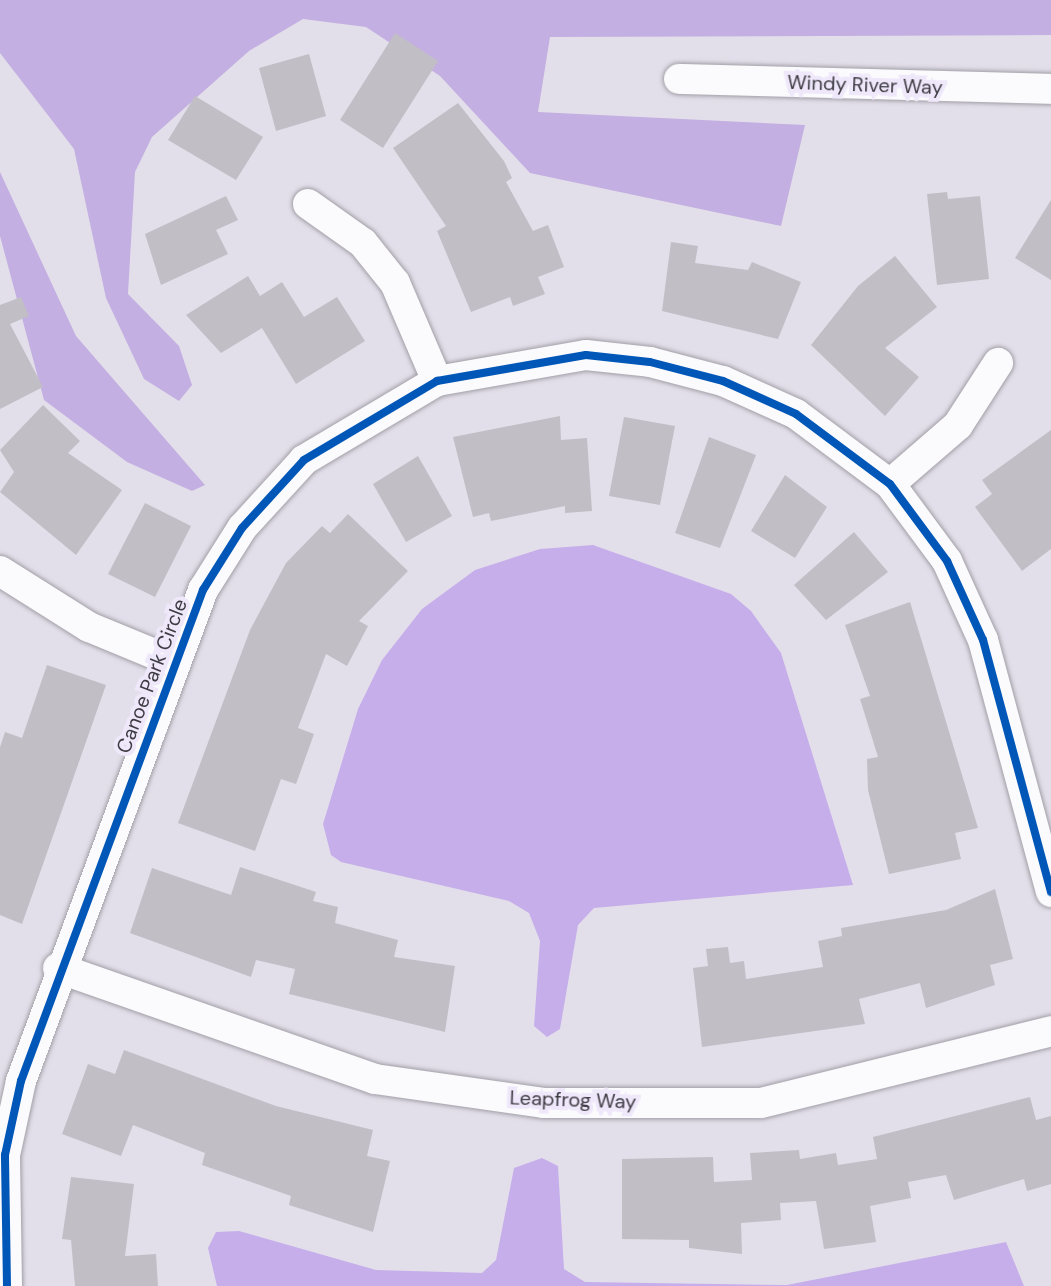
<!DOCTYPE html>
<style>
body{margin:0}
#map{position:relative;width:1051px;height:1286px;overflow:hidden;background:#e3dfea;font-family:"DM Sans",sans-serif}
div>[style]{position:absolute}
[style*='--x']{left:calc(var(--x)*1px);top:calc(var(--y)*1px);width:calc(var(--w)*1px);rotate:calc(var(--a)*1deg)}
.forest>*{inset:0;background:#c3afe1}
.water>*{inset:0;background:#c6aeeb}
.building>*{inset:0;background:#c1bec6}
.roads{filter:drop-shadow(0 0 2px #a29fa7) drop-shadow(0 0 2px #a29fa7)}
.minor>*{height:30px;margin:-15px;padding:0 15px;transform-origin:15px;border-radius:15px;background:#fbfafc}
.cycleway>*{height:8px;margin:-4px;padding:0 4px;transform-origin:4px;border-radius:4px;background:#0057b8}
span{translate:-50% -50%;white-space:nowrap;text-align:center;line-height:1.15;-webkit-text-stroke:8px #efe8fb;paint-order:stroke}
.street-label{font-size:20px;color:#3e3b43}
</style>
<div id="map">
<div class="forest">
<div style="clip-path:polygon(0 0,1051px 0,1051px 35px,550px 37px,538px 112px,805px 125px,781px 226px,530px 173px,440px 76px,366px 27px,303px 19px,249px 51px,152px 137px,135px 172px,128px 294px,179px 346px,192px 385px,179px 401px,144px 379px,106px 298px,74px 149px,0 53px)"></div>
<div style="clip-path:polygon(0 172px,76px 336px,205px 485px,192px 491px,127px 462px,44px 400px,0 236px)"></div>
</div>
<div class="water">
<div style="clip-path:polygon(593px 545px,731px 594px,751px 611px,781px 653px,853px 885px,594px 908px,578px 925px,560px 1029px,547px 1037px,534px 1026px,540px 941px,529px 913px,509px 901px,341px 862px,331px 855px,323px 824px,358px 709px,382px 660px,422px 609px,475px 570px,540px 549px)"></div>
<div style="clip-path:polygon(542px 1158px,558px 1166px,564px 1269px,585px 1282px,787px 1285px,1006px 1242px,1024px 1286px,217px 1286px,208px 1248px,216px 1232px,239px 1231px,376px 1270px,482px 1273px,496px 1260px,514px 1168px)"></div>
</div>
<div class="building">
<div style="clip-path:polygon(395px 33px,438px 61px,383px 148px,340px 120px)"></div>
<div style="clip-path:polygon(309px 54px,326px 116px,276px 131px,259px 68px)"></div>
<div style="clip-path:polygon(195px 96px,263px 137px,236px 180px,168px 140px)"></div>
<div style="clip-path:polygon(458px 103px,504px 161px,512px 178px,506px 182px,533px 231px,548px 225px,564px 267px,538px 277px,545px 294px,513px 306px,510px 297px,471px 312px,437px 231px,446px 226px,393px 148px)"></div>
<div style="clip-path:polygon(947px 192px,948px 199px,980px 196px,989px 279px,937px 285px,927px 194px)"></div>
<div style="clip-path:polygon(226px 196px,238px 220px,216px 230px,228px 254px,161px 285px,145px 234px)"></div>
<div style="clip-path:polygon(1051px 200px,1051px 280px,1015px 258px)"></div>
<div style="clip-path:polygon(671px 242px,698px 246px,695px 263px,748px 270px,752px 262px,801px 282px,778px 339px,662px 311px)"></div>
<div style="clip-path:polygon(895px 256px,937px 307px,885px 348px,919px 377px,885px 416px,811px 345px,858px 286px)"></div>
<div style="clip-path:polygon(248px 276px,260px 296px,282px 282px,304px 317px,337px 297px,365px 341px,296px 384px,262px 328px,221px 353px,186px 315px)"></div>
<div style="clip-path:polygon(21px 297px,29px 316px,10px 324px,43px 387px,0 409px,0 305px)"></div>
<div style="clip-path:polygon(43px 405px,80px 441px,68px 453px,122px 490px,76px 555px,0 492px,14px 472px,0 450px)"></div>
<div style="clip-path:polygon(560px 416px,561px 440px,587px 438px,592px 511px,565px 513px,565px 506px,491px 521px,489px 513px,473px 517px,453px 437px)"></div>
<div style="clip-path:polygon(624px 417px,675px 426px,660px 505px,609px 496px)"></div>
<div style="clip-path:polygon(1051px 430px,1051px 549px,1022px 571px,975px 507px,992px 494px,982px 480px)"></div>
<div style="clip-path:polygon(709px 437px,756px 455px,720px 548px,675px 533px)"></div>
<div style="clip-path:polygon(418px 456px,452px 516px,406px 542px,373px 484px)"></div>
<div style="clip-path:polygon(785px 475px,827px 507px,795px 558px,751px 531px)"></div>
<div style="clip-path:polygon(145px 503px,191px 526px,155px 597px,108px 574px)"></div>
<div style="clip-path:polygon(348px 514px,408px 571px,359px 621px,368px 626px,347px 666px,326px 654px,298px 728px,314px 734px,296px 784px,281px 779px,255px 851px,178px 823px,250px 630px,286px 563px,322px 526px,330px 533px)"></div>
<div style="clip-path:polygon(854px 532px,888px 572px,826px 620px,794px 585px)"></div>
<div style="clip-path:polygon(910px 602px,978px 828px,955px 833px,961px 859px,889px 874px,868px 790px,867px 759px,878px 757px,860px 699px,870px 696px,845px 625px)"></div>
<div style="clip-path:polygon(47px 665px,106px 685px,22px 924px,0 915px,0 747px,5px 732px,22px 738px)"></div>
<div style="clip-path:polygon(240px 867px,316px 892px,313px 901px,338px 907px,335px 923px,398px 940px,394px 957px,455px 966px,445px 1032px,289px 994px,295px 969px,256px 960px,251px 977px,130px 933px,152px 868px,231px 895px)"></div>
<div style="clip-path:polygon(995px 889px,1013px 959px,990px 965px,995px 985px,926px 1008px,920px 983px,859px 999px,865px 1024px,702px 1047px,693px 968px,708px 966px,706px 949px,728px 947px,730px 963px,744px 961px,746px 979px,823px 967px,818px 941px,842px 936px,841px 928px,946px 910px)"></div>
<div style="clip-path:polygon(124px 1050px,276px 1106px,373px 1130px,367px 1156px,390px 1161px,373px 1232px,289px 1205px,291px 1196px,202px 1165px,205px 1153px,133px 1125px,121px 1156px,62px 1134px,88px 1064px,115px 1074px)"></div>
<div style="clip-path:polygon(1030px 1097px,1036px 1120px,1051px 1116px,1051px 1184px,1027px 1191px,1024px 1179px,954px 1200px,946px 1175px,908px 1182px,911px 1198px,870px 1206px,876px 1242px,824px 1249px,816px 1201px,780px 1203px,781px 1220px,741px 1223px,742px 1254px,689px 1248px,689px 1240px,622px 1239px,622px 1159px,713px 1157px,714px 1182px,752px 1180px,750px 1153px,799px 1150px,800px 1159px,836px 1153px,838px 1165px,877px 1159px,873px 1137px)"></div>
<div style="clip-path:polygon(71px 1177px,134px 1184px,125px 1256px,156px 1254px,158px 1286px,75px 1286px,71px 1240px,62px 1239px)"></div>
</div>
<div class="roads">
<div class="minor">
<div style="--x:679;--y:79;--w:372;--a:1.5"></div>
<div style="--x:308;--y:204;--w:67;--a:35.3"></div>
<div style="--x:363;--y:243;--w:51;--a:51.3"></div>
<div style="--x:395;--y:283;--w:107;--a:66.8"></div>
<div style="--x:890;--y:484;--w:90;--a:-40.9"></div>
<div style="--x:958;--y:425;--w:74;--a:-57.2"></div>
<div style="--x:0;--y:571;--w:105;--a:32.2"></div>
<div style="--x:89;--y:627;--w:92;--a:22.4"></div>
<div style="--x:58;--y:968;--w:336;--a:19.3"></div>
<div style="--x:375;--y:1079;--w:170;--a:8.1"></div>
<div style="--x:543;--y:1103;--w:218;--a:0"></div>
<div style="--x:761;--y:1103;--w:299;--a:-13.9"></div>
<div style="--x:7;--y:1286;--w:131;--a:-90.9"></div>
<div style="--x:5;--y:1155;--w:76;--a:-77.8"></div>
<div style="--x:21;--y:1081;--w:524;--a:-69.66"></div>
<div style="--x:203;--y:590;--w:73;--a:-57.8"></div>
<div style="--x:242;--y:528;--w:92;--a:-47.6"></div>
<div style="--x:304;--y:460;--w:155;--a:-30.7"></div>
<div style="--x:437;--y:381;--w:151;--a:-9.9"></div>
<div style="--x:586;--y:355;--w:64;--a:6.2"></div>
<div style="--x:650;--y:362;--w:75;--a:14.6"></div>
<div style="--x:723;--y:381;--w:80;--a:24.3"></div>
<div style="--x:796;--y:414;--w:117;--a:36.7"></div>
<div style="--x:890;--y:484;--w:96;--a:53.5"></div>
<div style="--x:947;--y:561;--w:87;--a:65.5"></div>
<div style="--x:983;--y:640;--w:261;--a:74.9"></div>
</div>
</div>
<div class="cycleway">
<div style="--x:7;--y:1286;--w:131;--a:-90.9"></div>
<div style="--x:5;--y:1155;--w:76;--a:-77.8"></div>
<div style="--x:21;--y:1081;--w:524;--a:-69.66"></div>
<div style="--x:203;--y:590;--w:73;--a:-57.8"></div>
<div style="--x:242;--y:528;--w:92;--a:-47.6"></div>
<div style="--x:304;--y:460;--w:155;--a:-30.7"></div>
<div style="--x:437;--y:381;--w:151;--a:-9.9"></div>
<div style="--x:586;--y:355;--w:64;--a:6.2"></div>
<div style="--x:650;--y:362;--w:75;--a:14.6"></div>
<div style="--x:723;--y:381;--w:80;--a:24.3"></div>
<div style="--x:796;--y:414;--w:117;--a:36.7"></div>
<div style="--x:890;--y:484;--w:96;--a:53.5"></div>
<div style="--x:947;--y:561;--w:87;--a:65.5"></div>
<div style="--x:983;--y:640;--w:261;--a:74.9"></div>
</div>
<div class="street-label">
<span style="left:865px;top:85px;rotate:2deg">Windy River Way</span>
<span style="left:152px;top:676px;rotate:-69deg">Canoe Park Circle</span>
<span style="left:573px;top:1100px;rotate:2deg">Leapfrog Way</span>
</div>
</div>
